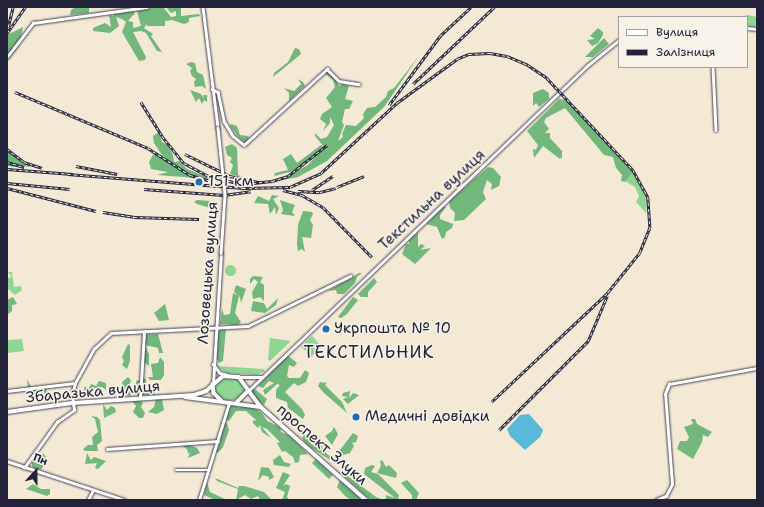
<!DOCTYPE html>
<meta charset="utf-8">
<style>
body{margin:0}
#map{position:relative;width:764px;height:507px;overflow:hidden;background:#f4e9d5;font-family:"Shantell Sans",sans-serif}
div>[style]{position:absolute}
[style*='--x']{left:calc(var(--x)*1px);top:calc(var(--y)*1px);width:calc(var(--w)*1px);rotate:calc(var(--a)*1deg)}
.green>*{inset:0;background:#8ed692}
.round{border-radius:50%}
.forest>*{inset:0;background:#72b77c}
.water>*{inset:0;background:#5ab9d9}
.stream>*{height:1px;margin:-0.5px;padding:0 0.5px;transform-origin:0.5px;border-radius:0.5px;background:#5ab9d9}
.roads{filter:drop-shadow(0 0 1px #424052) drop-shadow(0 0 1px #424052)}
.minor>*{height:2.5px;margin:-1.25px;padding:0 1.25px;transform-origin:1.25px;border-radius:1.25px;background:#fff}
.tertiary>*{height:3px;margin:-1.5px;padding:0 1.5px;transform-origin:1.5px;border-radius:1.5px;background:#fff}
.secondary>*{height:3.5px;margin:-1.75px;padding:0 1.75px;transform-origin:1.75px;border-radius:1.75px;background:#fff}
.rail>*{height:2.5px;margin-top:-1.25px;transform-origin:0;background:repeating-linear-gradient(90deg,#f7f3e8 0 3px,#22223b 0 6px);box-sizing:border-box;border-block:1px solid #22223b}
.bridges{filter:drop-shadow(0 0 1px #424052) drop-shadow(0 0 1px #424052)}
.minor-bridge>*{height:2.5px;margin:-1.25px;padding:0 1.25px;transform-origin:1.25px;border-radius:1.25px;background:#fff}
.dots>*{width:11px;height:11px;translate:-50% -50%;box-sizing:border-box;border:2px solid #f7f3e8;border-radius:50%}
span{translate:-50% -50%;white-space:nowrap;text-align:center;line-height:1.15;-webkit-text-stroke:3px #f7f3e8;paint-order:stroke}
.poi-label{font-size:15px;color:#22223b}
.left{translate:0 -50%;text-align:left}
.street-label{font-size:15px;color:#22223b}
.quarter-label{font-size:17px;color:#22223b;letter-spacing:1px}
.frame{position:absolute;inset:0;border:8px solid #22223b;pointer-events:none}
.legend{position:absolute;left:618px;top:16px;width:130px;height:52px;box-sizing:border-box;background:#f7f3e8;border:1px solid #a29fa3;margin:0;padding:5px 7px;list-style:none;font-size:12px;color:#22223b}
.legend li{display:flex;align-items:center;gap:8px;height:20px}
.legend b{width:20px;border:1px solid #a29fa3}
.north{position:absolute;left:16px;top:451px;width:40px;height:40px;-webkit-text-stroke:3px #f7f3e8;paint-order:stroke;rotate:21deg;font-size:11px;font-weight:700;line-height:16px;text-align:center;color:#22223b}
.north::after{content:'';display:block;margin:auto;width:14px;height:18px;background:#22223b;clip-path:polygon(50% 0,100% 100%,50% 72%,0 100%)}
</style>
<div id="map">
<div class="green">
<div style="clip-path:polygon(748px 15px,757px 17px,755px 28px,747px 26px,747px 17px,739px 17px)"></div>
<div style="clip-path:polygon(633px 172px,647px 199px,646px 213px,636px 202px,639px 196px,635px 187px,625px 181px)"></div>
<div class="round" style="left:224.5px;top:264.5px;width:11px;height:11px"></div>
<div style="clip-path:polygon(8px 272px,12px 272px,14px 287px,21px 286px,22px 290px,15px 295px,7px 288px,7px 275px,8px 278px,12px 277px)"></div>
<div style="clip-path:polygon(312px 336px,322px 347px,311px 357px,301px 346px)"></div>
<div style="clip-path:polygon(270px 338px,291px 341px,270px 361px,268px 360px)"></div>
<div style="clip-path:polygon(22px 339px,24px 351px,7px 353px,7px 340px)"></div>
<div style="clip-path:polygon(216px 366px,264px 369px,265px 371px,257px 375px,227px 373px)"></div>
<div style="clip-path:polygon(229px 377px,241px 380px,245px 385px,245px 393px,239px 400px,225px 400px,217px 395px,215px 388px,218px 382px)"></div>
</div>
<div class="forest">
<div style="clip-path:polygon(89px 7px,89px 13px,70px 15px,71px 10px,74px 8px)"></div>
<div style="clip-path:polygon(148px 7px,163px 7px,171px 17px,176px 16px,176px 11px,171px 13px,166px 7px,189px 7px,181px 8px,181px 16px,199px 14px,200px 16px,189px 18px,189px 22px,184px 24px,172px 20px,165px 21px,165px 26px,148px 26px,142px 22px,146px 25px,144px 28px,153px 34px,151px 36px,162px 52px,157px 51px,146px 33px,141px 31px,133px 32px,146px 57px,145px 60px,139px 61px,122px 32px,126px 22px,122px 19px,116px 17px,119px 26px,110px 33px,93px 31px,93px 28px,105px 23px,111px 27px,109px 15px,114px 16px,113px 14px,122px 12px,133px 11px,135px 13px,128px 21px,133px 22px,133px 28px,141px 26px,137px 11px)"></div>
<div style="clip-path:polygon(23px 27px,19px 46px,7px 62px,7px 35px)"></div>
<div style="clip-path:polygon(598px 28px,603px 32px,603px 35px,598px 43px,592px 46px,587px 40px,595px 39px,590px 36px)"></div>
<div style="clip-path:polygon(604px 38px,609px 44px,593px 57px,585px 57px)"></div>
<div style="clip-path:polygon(295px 48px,299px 49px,301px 54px,273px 77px,274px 73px,288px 62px)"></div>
<div style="clip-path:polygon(419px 56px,384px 107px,327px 161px,298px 177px,277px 181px,308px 165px,324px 147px,315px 136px,315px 133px,321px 139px,327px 137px,334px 125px,330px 117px,330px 123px,323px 131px,326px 124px,320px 119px,322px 114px,332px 107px,326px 98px,335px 87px,333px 80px,324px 73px,325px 69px,334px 75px,339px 86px,343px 84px,349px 86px,345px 99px,353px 101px,349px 109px,345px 109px,342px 122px,344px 125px,338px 141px,343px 137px,342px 134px,346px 125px,356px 126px,364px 118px,363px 114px,367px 108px,375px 107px,386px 97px,388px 91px,394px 88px)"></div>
<div style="clip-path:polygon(191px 62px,195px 63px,197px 72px,203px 75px,206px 89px,202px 86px,195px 87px,194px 82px,196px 79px,192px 76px,190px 71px,192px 68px,186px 64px)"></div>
<div style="clip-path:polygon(298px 79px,303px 82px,305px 86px,289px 101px,289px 93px,284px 88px,294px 91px,301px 84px)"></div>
<div style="clip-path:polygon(543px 89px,549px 93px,549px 99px,539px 107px,536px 103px,533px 106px,533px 93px)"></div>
<div style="clip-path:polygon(190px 90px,201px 94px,204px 99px,203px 95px,207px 95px,207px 102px,204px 100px,202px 104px,199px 98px,196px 102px)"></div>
<div style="clip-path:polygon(560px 98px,565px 108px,561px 99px,567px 100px,633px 172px,625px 182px,621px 181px,622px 175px,616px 168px,613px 157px,604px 155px,565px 108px,546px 118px,544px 122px,549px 129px,545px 133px,550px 133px,550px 138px,562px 151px,562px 157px,560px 159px,543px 146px,534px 158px,533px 149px,536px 150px,538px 145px,527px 131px)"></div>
<div style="clip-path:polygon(231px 124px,237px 126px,240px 135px,248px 136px,250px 140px,246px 143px,239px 138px,230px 126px)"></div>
<div style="clip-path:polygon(159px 132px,162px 142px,168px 145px,173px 155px,174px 162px,179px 161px,187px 169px,214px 180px,194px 176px,179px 168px,196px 178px,157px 175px,168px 172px,151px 169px,149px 162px,154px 153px,177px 167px,162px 155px,154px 143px,153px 136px)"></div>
<div style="clip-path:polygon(232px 144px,237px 148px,238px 175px,250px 180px,230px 174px,233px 165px,230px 162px,232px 158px,227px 155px,225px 147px)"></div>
<div style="clip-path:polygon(321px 145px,323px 146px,322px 150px,311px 160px,294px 171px,274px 176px,275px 173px,288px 170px,283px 159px,291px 154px,297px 163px)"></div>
<div style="clip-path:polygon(7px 151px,28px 164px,30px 167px,15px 164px,15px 167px,7px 166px)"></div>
<div style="clip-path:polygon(488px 167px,493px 168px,501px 177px,499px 186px,491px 190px,492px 184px,487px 180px,483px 192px,486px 199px,464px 220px,454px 221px,455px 213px,450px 208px,449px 201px)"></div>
<div style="clip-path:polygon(272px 195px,279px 196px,273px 199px,279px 208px,276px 215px,275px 207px,270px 214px,268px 204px,254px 203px,258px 196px,269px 201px)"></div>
<div style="clip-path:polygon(197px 200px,209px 201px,217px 205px,217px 210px,197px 204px,194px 202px)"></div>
<div style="clip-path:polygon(280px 200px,295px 205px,292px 212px,295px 216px,281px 214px,283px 210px)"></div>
<div style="clip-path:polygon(443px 207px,446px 207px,440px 215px,440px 219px,453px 224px,452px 228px,446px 232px,445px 237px,442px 239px,437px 227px,426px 224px)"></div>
<div style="clip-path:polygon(303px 211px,312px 212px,313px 214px,310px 220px,313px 225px,311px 238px,302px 237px,305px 252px,302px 249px,298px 251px,297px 245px,298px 225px)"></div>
<div style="clip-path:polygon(418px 232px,418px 247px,421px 244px,425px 246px,420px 250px,431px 248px,415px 264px,402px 254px,406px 244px,409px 244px,409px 240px)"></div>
<div style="clip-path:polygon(359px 273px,362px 273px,357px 277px,355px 283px,344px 294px,337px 294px,336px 290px,328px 291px)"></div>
<div style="clip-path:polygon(253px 276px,263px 277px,260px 282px,264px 285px,264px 301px,260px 297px,253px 299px,252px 292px,258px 282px,254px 279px,250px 284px,250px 279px)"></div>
<div style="clip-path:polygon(374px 278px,377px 282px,368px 292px,368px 297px,361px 297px,358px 294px)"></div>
<div style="clip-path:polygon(236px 285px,246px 289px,241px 303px,240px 297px,234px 292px)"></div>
<div style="clip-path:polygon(233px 293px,239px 296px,235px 313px,241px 322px,238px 325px,220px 324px,222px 309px,224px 315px,230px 314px)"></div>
<div style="clip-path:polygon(13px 297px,17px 304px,12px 305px,12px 311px,7px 315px,7px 300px)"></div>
<div style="clip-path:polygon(353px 297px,358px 300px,347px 314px,341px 318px,338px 317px)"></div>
<div style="clip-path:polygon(278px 298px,276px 305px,265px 313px,251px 311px,253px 301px,264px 303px,267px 309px)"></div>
<div style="clip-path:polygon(165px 304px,169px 320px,159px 321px,154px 313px)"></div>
<div style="clip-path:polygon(226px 328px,223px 361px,219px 363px,216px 357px,217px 332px)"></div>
<div style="clip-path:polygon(158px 334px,163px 353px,159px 353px,158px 348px,145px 345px,149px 354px,149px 366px,143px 362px,144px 335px)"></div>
<div style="clip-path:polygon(128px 344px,130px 345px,130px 361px,127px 369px,122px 365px,124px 361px,122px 357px)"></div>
<div style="clip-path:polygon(287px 355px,297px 363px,294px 367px,289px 365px,287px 376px,289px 378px,300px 378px,305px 370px,309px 373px,306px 382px,298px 386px,294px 383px,285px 392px,302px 409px,305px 415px,303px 419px,288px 408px,287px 402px,276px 398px,276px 390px,280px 385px,277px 384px,265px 395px,263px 390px,274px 383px,269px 381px,263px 388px,258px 386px)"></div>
<div style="clip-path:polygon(160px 357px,164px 362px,164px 375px,161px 380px,150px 380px,148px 377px,153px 377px,151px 364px,158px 363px)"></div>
<div style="clip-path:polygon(128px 377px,131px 380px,129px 386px,131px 396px,125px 395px,122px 382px)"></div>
<div style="clip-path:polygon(142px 378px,146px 379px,146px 391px,153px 390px,155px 395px,137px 395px,136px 381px,139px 380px,140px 388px)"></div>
<div style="clip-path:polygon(27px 379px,31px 387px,46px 387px,48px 403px,44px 392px,40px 390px,29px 398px)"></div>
<div style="clip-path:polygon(99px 381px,106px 383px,106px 390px,102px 387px,91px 389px,88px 392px,84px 390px,84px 387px,89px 388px,91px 384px,96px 386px)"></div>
<div style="clip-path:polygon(320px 382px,327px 383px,325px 385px,342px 402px,347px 413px,324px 393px,318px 386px)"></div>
<div style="clip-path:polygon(252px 387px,267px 399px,264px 405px,256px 399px,251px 391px)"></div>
<div style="clip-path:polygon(350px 391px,349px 398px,353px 393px,359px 395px,348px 404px,343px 399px,348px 397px,342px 396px,343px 393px)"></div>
<div style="clip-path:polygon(156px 399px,162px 399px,164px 410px,157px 414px,148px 412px,154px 407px)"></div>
<div style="clip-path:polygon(131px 400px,143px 402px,141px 407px,145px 413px,143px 418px,139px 418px,133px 412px,136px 406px)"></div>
<div style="clip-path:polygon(103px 404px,107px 410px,111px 406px,115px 408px,116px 412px,104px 418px)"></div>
<div style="clip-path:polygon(234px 404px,240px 408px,241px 406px,253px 407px,262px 413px,267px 421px,280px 427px,281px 432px,290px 436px,308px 454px,300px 455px,299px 462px,295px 463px,293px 457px,285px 451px,282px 452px,277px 443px,280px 442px,267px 429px,262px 427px,271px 438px,262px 432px,260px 425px,258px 428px,253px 423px,253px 420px,257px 421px,246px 411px,236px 411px,229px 421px,225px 420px,227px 410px)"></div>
<div style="clip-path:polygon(91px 416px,97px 417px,100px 420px,102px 441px,97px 445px,98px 451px,85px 451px,83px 449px,88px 445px,93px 445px,92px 437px,98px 432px,95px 419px)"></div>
<div style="clip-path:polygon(691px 419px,695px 419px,697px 424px,712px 432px,708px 437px,703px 435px,702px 442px,693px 459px,677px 449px,680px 441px,687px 441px,689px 437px,684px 427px,693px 424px)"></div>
<div style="clip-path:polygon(223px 422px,227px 423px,229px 430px,223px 447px,218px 453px,215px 450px)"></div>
<div style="clip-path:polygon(334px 427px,338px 434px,332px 445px,325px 436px,332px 431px)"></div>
<div style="clip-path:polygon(353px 433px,358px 436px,356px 442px,352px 443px,354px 446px,350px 453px,343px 455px,340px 450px)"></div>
<div style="clip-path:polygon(304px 435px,312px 438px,311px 444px,315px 446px,322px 446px,323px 451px,330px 456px,330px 460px,307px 445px,302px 438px)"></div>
<div style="clip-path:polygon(188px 444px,197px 448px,200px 453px,188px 458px,190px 452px,188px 454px,187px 449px,182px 446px)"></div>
<div style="clip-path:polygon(43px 453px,46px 457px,42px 469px,36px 470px,32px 466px,32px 461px,37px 454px,42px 456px)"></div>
<div style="clip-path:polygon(87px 453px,91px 460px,94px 457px,106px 461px,98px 469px,95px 468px,97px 463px,85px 464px)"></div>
<div style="clip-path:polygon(280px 455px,284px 462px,291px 464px,289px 467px,274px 465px,273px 460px)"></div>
<div style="clip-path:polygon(316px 459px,333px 475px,329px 479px,312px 463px)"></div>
<div style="clip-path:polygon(382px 460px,386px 467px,389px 465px,397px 473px,396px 478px,377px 473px,381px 466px,380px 461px)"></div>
<div style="clip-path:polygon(372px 465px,375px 466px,371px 472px,378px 474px,399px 495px,398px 500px,386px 500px,386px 495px,395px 498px,364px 474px,365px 468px)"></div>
<div style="clip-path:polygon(261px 467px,269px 468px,274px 477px,269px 480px,269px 477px,263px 475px,258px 481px)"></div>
<div style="clip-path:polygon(283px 472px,290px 475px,283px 486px,286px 484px,290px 486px,287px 497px,289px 500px,282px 500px,285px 492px,276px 488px)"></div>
<div style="clip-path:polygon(345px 474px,376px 497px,383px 500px,370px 500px,348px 480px,343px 475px)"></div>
<div style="clip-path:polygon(215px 478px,238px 488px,239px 486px,244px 486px,264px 492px,272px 500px,260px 500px,258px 496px,251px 499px,245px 495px,236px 500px,238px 489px,217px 481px)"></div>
<div style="clip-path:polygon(340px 480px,358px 494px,362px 500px,351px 500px,345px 496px,337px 487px)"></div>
<div style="clip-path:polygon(407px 480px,419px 493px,416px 500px,412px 500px,412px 495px,401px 483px)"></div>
<div style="clip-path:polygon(207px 482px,210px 492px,227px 500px,215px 500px,204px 495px)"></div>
<div style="clip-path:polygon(33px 484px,41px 489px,50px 489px,50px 494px,47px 496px,26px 489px)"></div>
</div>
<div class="water">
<div style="clip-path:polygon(529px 414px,543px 430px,540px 437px,525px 450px,510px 436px,507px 429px,520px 415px)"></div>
</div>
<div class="stream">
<div style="--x:248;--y:371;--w:1;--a:0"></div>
</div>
<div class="roads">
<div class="minor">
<div style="--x:203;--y:7;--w:122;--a:82.9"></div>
<div style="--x:7;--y:57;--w:43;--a:-52.6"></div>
<div style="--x:33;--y:23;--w:115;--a:-8"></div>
<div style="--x:713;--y:67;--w:63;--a:87.3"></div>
<div style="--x:212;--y:89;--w:7;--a:27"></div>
<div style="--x:218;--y:92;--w:30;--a:78"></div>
<div style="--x:224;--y:121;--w:17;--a:59"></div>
<div style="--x:233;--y:136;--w:14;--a:39"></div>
<div style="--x:244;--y:145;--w:113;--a:-42.5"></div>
<div style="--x:327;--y:69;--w:17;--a:45"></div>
<div style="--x:339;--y:81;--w:20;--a:9"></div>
<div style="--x:213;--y:364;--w:11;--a:52"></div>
<div style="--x:220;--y:373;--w:7;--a:16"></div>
<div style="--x:213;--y:384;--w:131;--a:-86.5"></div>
<div style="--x:7;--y:391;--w:68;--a:-6.7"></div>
<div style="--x:140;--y:398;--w:66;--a:-86.5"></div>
<div style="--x:107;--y:449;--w:111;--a:-4.1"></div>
<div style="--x:7;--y:461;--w:124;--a:18.3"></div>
<div style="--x:24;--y:468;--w:57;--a:-54.3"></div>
<div style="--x:57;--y:422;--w:21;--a:-35"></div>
<div style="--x:74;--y:410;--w:15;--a:-98"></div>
<div style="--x:72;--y:395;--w:12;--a:-76"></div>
<div style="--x:75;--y:383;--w:39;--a:-61"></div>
<div style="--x:94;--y:349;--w:23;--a:-43"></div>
<div style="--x:111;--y:333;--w:137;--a:-2.9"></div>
<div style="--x:248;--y:326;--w:114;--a:-26.1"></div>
<div style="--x:176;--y:470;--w:32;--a:0"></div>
<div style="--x:88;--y:500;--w:11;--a:-63"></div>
<div style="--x:199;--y:500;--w:102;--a:-72.8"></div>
<div style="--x:656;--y:500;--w:11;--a:-22"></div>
<div style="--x:666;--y:496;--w:13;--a:-63"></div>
<div style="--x:672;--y:484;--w:90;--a:-94.4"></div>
<div style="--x:665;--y:394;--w:11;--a:-68"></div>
<div style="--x:669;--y:384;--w:89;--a:-10.3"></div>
</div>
<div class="tertiary">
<div style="--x:747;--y:28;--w:10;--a:6"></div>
<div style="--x:239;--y:377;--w:22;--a:0"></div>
<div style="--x:248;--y:391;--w:471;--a:-43.8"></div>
<div style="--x:588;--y:65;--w:40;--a:-39"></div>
</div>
<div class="secondary">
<div style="--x:213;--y:384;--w:9;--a:84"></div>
<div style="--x:214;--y:393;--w:10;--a:45"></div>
<div style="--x:185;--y:397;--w:76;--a:7.6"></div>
<div style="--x:237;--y:402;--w:16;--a:-45"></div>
<div style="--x:7;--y:412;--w:67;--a:-7.8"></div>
<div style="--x:73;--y:403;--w:121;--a:-3.8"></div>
<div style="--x:194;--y:395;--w:13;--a:-18"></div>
<div style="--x:206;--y:391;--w:23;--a:-41"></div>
<div style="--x:223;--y:376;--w:16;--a:4"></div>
<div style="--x:239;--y:377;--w:37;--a:54"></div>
<div style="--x:261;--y:407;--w:140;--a:41.5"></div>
</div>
</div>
<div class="rail">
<div style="--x:8;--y:27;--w:21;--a:-76"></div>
<div style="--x:7;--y:33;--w:32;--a:-55"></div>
<div style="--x:413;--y:84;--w:112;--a:-43.5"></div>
<div style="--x:15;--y:92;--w:144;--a:22.8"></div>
<div style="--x:148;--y:148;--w:50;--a:32.7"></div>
<div style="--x:190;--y:175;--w:19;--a:16"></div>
<div style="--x:141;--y:102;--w:40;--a:58"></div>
<div style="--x:162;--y:136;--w:35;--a:51"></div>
<div style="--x:184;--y:163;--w:30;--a:28"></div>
<div style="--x:210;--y:177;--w:29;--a:12"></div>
<div style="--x:389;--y:105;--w:86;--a:-53.5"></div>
<div style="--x:440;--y:36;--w:42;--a:-43.1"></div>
<div style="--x:7;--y:149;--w:21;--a:37"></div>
<div style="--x:24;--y:162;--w:19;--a:18"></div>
<div style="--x:185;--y:154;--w:50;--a:26.1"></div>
<div style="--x:230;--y:176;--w:30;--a:12"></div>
<div style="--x:7;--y:162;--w:18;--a:16"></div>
<div style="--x:76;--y:166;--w:42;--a:11"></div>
<div style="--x:7;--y:169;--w:66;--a:4.3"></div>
<div style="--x:68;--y:174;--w:176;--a:4.6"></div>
<div style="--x:243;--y:188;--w:47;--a:-1.2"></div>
<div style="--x:290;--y:187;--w:34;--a:-24"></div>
<div style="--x:321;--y:173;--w:105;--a:-42.7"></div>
<div style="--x:398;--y:102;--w:73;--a:-36.1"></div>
<div style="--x:457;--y:59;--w:13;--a:-23"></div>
<div style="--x:469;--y:54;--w:21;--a:-3"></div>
<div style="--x:490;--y:53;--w:17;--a:10"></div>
<div style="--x:507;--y:56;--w:23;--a:23"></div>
<div style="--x:528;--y:65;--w:23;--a:34"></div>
<div style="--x:547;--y:78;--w:126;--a:46.9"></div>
<div style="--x:633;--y:170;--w:31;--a:61"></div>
<div style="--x:648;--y:197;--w:31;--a:86"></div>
<div style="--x:650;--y:228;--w:27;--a:112"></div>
<div style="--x:640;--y:253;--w:53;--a:128.8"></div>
<div style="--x:607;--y:294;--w:158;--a:136.8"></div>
<div style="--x:7;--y:183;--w:63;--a:5.4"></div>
<div style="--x:253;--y:183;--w:19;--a:-6"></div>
<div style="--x:272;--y:181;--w:17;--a:-17"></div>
<div style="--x:288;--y:176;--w:50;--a:-38.5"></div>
<div style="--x:337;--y:187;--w:29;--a:-22"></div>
<div style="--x:7;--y:188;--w:92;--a:14.5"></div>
<div style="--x:144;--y:189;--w:80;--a:4.3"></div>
<div style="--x:224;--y:195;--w:27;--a:-8"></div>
<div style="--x:283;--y:190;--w:20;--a:15"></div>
<div style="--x:302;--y:195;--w:24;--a:30"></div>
<div style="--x:323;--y:207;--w:70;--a:45.6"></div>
<div style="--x:312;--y:190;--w:25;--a:-34"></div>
<div style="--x:298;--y:191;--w:22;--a:3"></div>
<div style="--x:320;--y:192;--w:16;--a:-14"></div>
<div style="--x:103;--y:212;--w:31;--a:9"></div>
<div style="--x:134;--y:217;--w:65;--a:1.8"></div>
<div style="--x:499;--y:430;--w:126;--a:-45"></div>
<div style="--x:588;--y:341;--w:49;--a:-67.1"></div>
</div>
<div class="bridges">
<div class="minor-bridge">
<div style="--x:218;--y:128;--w:67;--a:84"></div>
<div style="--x:225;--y:195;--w:58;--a:93.9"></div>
</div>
</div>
<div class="dots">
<div style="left:199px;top:182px;background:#1f6fb2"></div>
<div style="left:326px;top:329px;background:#1f6fb2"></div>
<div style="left:356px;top:417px;background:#1f6fb2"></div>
</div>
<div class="poi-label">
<span class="left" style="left:208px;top:182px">151 км</span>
<span class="left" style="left:334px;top:329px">Укрпошта № 10</span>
<span class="left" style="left:365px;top:417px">Медичні довідки</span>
</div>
<div class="street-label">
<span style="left:432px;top:200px;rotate:-43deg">Текстильна вулиця</span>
<span style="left:208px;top:273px;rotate:-86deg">Лозовецька вулиця</span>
<span style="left:93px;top:392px;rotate:-5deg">Збаразька вулиця</span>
<span style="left:322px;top:445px;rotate:41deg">проспект Злуки</span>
</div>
<div class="quarter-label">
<span style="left:369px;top:353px">ТЕКСТИЛЬНИК</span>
</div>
<div class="frame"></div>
<ul class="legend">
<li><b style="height:5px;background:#fff"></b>Вулиця</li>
<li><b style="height:5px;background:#22223b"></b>Залізниця</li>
</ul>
<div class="north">Пн</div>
</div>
